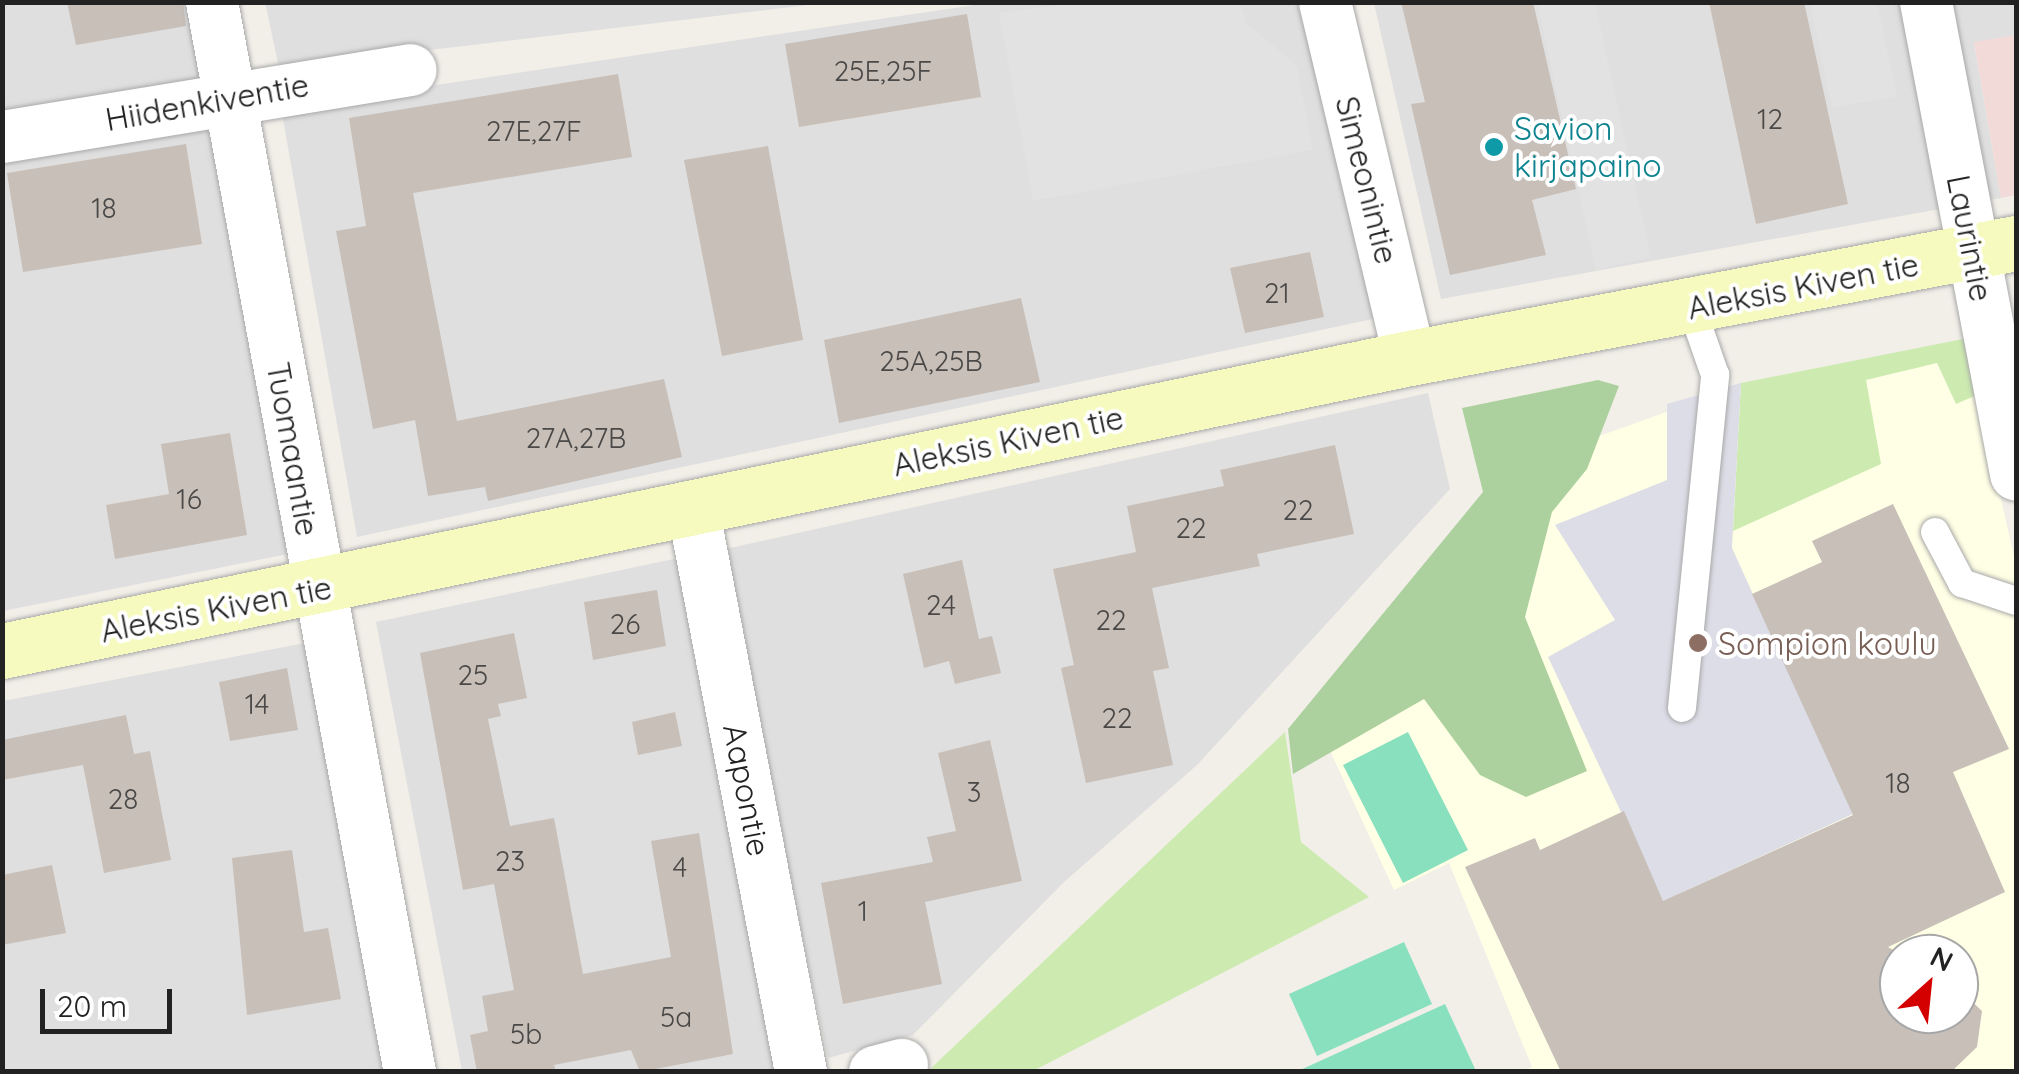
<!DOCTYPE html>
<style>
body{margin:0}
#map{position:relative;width:2019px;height:1074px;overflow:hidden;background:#f2efe9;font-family:Quicksand,sans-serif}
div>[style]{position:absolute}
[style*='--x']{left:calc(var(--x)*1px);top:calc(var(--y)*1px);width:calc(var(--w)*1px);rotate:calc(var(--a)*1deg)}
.residential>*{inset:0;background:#e0dfdf}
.commercial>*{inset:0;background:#f2dad9}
.education>*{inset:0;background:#ffffe5}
.grass>*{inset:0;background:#cdebb0}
.forest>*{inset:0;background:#add19e}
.pitch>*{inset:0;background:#88e0be}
.parking>*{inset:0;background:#e2e2e2}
.plaza>*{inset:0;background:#dddde8}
.building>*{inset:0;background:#c7bfb8}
.roads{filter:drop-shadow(0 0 2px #a9a9a9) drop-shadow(0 0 2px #a9a9a9)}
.lane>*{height:28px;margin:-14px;padding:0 14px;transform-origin:14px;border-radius:14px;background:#fff}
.street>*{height:52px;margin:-26px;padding:0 26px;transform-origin:26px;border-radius:26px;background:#fff}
.secondary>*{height:55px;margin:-27.5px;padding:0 27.5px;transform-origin:27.5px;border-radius:27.5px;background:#f7fabf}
.dots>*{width:28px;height:28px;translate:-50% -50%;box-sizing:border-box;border:5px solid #fff;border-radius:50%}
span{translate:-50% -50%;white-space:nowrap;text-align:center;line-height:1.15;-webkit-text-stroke:8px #fff;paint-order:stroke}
.number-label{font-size:28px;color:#4b4948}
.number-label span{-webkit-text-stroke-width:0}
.street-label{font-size:32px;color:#222}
.culture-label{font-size:32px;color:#0d838f}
.left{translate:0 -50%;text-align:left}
.education-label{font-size:32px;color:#785e54}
.frame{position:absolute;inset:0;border:5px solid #222;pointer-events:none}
.north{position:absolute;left:1879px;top:934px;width:100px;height:100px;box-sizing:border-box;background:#fff;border:2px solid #a7a7a7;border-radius:50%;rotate:27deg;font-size:28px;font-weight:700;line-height:40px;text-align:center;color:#222}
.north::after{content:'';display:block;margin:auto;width:35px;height:45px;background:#d40000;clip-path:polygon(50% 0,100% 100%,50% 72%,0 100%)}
.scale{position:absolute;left:40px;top:989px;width:132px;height:45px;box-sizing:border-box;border:5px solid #222;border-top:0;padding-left:12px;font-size:30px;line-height:35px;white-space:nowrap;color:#222;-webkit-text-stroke:8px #fff;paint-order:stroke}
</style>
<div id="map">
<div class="residential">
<div style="clip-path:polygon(265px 2px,825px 3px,279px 68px)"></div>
<div style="clip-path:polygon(3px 3px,192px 3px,207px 80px,3px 116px)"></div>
<div style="clip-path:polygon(988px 3px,1300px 3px,1377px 318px,357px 537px,281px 108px)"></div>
<div style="clip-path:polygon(1374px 3px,2016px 3px,2016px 35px,1974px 43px,2001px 198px,1441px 299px)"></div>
<div style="clip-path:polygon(212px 120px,288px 554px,3px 611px,3px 155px)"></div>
<div style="clip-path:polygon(1428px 393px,1450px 489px,1197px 765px,1063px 883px,913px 1035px,828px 1058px,721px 550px)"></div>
<div style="clip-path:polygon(683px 557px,776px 1071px,462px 1071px,376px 622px)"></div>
<div style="clip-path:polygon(305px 643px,385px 1071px,3px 1072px,3px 701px)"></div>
</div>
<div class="commercial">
<div style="clip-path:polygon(2016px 35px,2016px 195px,2001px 198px,1974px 42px)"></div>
</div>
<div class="education">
<div style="clip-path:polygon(evenodd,1965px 343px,2016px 565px,2016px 1071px,1523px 1071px,1532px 1067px,1449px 863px,1394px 890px,1316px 720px,1527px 462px,1739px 386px,1965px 343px,1899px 954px,1959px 954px,1959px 1014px,1899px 1014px,1899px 954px)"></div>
</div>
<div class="grass">
<div style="clip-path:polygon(1968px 338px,1979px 394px,1956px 404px,1937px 363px,1866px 380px,1881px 464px,1733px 531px,1741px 383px)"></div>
<div style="clip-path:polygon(1285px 732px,1301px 842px,1369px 897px,1033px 1071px,927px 1072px)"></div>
</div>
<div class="forest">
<div style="clip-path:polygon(1598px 380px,1619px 386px,1587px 469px,1552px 512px,1525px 617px,1587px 771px,1526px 797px,1480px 775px,1424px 699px,1293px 774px,1288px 729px,1483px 492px,1462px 408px)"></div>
</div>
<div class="pitch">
<div style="clip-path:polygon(1408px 732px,1468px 850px,1403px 883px,1343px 765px)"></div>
<div style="clip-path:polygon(1404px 942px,1432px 1004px,1317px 1056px,1289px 994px)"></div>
<div style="clip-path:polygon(1445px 1004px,1476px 1071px,1298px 1071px)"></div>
</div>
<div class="parking">
<div style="clip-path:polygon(1074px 3px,1239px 3px,1247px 24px,1297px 66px,1313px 150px,1033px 201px,999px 13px)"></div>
<div style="clip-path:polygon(1537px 3px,1595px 3px,1651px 257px,1596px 270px)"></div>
<div style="clip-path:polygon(1810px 3px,1877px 3px,1897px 96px,1832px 108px)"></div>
</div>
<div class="plaza">
<div style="clip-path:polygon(1741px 383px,1732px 548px,1853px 814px,1683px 892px,1669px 914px,1548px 657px,1615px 620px,1555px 525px,1667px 480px,1667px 404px)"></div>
</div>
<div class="building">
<div style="clip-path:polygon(67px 2px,183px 2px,186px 26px,76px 45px)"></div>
<div style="clip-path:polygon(1401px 2px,1533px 2px,1576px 189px,1532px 200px,1546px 255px,1450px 275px,1411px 104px,1425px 102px)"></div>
<div style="clip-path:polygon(1709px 2px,1804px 2px,1848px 204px,1756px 224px)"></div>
<div style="clip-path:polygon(967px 14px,981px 97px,799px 127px,785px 44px)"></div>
<div style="clip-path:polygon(618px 74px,632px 157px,413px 193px,457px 421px,664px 379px,682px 457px,488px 501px,485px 487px,428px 496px,415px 420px,373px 429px,336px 231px,366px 226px,349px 118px)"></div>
<div style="clip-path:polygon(186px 144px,202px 244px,23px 272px,7px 173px)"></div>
<div style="clip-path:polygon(768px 146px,803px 340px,722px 356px,684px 160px)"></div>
<div style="clip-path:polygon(1310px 252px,1324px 317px,1245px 333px,1230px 268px)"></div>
<div style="clip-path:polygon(1021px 298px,1040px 382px,839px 423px,824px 340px)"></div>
<div style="clip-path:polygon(230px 433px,247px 535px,115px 559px,106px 505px,169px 494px,161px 444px)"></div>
<div style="clip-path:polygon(1335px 445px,1354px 534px,1257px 554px,1260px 566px,1152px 588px,1169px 668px,1153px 671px,1173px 765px,1086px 783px,1061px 668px,1074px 665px,1053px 569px,1136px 552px,1127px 506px,1224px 486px,1220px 470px)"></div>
<div style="clip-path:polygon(1893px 504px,2009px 749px,1953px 772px,2005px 892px,1888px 947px,1900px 954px,1899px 1014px,1959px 1014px,1959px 989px,1982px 1011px,1977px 1047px,1951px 1072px,1561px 1072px,1465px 867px,1535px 838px,1540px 850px,1624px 811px,1663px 901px,1853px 815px,1752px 594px,1822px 562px,1812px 541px)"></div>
<div style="clip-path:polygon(962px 560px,979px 639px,992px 636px,1001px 673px,955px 684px,949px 661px,924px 668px,903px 574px)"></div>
<div style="clip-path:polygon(657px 590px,666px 646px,593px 660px,584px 602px)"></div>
<div style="clip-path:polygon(514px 633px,527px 698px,498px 704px,501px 716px,488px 719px,510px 826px,554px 818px,583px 974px,671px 957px,651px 841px,699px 833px,733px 1054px,640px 1072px,631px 1050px,554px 1065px,556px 1072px,477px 1072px,470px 1035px,488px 1031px,482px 996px,514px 990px,494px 884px,463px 890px,420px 653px)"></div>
<div style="clip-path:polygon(287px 668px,298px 730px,230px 741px,219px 682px)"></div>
<div style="clip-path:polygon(675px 712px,682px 746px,638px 755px,632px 722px)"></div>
<div style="clip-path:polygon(126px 715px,134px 754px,150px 751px,171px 860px,104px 873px,83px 765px,2px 780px,2px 740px)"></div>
<div style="clip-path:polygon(990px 740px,1022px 881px,925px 902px,942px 984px,843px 1004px,821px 883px,933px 862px,927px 837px,956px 831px,938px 753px)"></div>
<div style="clip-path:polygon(292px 850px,304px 932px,328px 928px,341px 999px,247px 1015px,232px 858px)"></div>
<div style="clip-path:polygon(52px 865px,66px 933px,2px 945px,2px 875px)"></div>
</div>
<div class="roads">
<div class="lane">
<div style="--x:1935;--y:532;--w:58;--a:62.1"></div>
<div style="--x:1962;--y:583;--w:57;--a:18.4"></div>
<div style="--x:1682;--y:708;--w:335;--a:-84.3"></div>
<div style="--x:1715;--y:375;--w:70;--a:-109.2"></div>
</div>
<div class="street">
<div style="--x:212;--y:2;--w:1088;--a:79.52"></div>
<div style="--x:1325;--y:2;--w:366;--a:76.6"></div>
<div style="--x:1926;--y:2;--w:481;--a:79.2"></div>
<div style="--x:2;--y:137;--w:414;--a:-9.3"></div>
<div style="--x:693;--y:508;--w:574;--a:79.16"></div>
<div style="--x:875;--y:1072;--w:28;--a:-15"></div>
</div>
<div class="secondary">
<div style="--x:2;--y:651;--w:1438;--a:-11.76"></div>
<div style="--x:1410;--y:358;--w:617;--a:-10.75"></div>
</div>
</div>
<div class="dots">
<div style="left:1494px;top:147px;background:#0f9aa8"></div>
<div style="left:1698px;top:643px;background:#8d6e63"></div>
</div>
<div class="number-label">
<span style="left:883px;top:71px">25E,25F</span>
<span style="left:1770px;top:119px">12</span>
<span style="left:534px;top:131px">27E,27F</span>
<span style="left:104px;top:208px">18</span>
<span style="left:1277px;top:293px">21</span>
<span style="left:931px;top:361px">25A,25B</span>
<span style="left:576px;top:438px">27A,27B</span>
<span style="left:189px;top:499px">16</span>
<span style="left:1298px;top:510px">22</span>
<span style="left:1191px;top:528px">22</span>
<span style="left:941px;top:605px">24</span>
<span style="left:1111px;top:620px">22</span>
<span style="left:625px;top:624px">26</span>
<span style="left:473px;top:675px">25</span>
<span style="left:257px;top:704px">14</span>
<span style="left:1117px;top:718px">22</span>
<span style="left:1898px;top:783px">18</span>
<span style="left:974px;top:792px">3</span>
<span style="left:123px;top:799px">28</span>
<span style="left:510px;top:861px">23</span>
<span style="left:680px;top:867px">4</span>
<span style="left:863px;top:911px">1</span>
<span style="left:676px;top:1017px">5a</span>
<span style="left:526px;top:1034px">5b</span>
</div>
<div class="street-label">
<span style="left:207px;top:102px;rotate:-10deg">Hiidenkiventie</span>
<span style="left:1367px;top:180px;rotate:76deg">Simeonintie</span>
<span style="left:1970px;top:238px;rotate:79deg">Laurintie</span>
<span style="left:1803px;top:286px;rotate:-11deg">Aleksis Kiven tie</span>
<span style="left:1008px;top:441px;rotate:-12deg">Aleksis Kiven tie</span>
<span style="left:293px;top:449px;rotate:80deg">Tuomaantie</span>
<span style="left:216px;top:609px;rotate:-11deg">Aleksis Kiven tie</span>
<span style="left:747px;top:790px;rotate:79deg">Aapontie</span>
</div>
<div class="culture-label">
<span class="left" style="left:1514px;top:147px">Savion<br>kirjapaino</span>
</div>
<div class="education-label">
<span class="left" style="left:1718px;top:643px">Sompion koulu</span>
</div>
<div class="frame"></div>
<div class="north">N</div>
<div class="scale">20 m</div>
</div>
